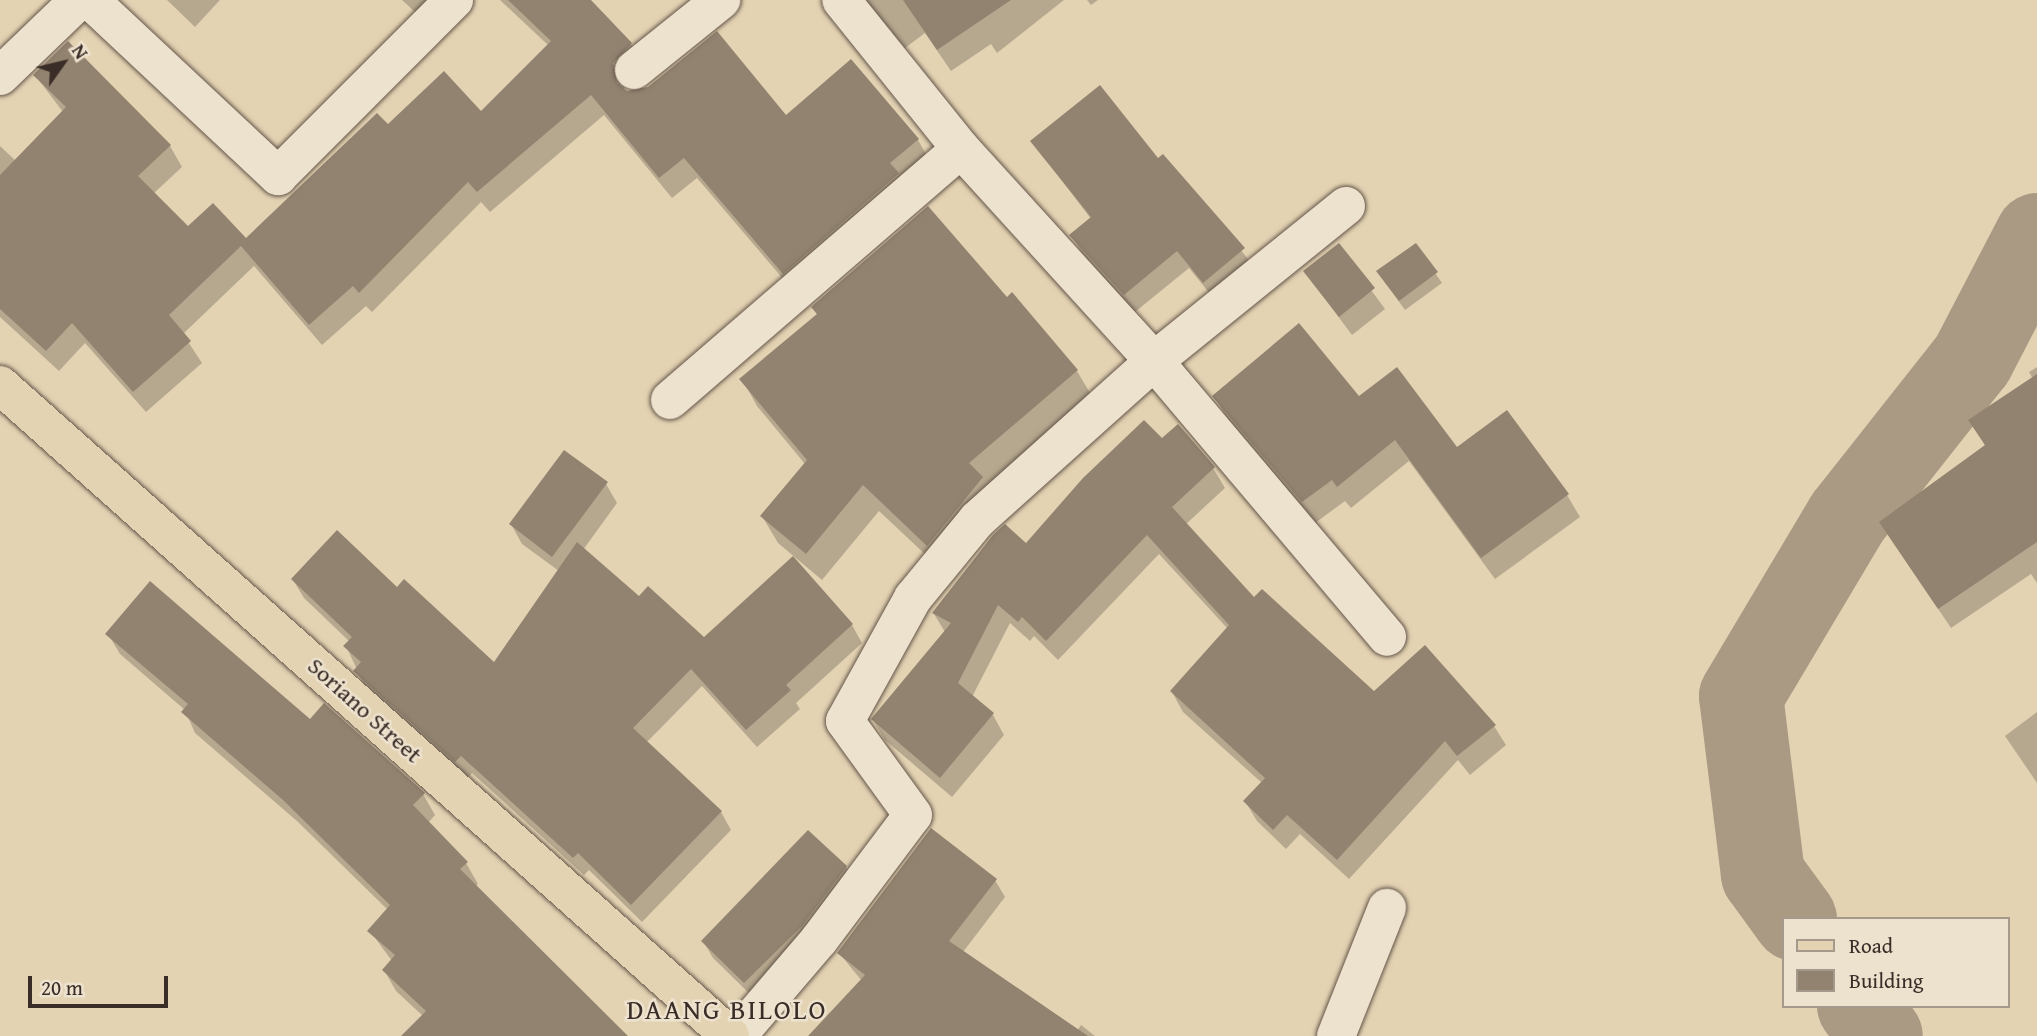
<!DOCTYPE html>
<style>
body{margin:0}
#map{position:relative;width:2037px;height:1036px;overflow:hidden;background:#e4d3b3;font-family:"Gentium Book Plus",serif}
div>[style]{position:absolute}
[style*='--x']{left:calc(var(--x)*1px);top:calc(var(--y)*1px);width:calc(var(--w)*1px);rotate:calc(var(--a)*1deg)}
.shadow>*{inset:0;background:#0003}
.river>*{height:84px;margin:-42px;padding:0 42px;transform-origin:42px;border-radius:42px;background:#aa9a83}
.building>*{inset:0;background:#928370}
.roads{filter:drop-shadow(0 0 2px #64564a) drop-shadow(0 0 2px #64564a)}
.minor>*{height:38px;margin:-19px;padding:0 19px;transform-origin:19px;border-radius:19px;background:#ede2ce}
.major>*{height:38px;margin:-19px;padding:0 19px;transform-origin:19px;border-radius:19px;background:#e4d3b3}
span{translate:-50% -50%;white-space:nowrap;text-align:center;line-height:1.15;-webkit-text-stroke:5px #ede2ce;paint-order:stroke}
.street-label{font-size:24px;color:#3a2c27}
.quarter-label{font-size:28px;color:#3a2c27;letter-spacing:2px}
.legend{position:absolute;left:1782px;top:917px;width:228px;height:91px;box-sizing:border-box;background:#ede2ce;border:2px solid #a5998b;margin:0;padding:9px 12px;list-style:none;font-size:21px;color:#3a2c27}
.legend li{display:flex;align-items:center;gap:14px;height:35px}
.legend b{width:35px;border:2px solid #a5998b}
.north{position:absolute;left:28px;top:28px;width:70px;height:70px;-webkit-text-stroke:5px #ede2ce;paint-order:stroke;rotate:56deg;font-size:19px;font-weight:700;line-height:28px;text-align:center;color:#3a2c27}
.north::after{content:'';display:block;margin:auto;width:24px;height:32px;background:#3a2c27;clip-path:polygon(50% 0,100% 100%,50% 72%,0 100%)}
.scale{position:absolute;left:28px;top:976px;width:140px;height:32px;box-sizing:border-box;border:4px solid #3a2c27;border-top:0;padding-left:9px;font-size:21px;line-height:24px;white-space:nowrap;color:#3a2c27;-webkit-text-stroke:5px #ede2ce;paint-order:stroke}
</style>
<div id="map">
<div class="shadow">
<div style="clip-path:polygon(167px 0,220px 0,195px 27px)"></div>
<div style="clip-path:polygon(402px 0,456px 0,430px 26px)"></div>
<div style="clip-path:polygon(500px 0,589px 0,631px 44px,643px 66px,625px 84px,624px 92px,918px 140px,930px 161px,796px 294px,697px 178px,672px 198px,604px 115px,490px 212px,481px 202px,372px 312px,366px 306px,322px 345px,254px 266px,183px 334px,202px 363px,146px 412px,85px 343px,59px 371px,0 317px,0 146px,16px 161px,63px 112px,35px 75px,170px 146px,182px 167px,153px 194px,188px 228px,246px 240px,388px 126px,481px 114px,549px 46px)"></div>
<div style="clip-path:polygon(852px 0,1064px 0,997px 53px,991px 44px,951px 71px,925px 33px,905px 48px,872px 8px)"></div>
<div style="clip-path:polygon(1087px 0,1098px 0,1091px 5px)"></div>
<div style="clip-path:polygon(1032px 141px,1207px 206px,1254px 267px,1215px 300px,1189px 268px,1135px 312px,1082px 253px,1071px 235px,1091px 219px)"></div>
<div style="clip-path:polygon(1338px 245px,1385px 309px,1352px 335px,1305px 272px)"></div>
<div style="clip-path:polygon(1416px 245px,1442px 283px,1405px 310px,1384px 281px)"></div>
<div style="clip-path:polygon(1012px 294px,1077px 371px,1093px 398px,944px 572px,879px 511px,822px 580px,778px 543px,762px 516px,805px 464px,757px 406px,742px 379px,818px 316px,813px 308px,1007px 299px)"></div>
<div style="clip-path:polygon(2037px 367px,2037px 583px,2031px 574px,1951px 628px,1893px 542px,1986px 447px,1971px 421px,2033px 379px,2029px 372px)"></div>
<div style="clip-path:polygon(1214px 396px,1358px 399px,1456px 450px,1567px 495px,1580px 517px,1495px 579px,1409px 461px,1351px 508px,1345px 501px,1315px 523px,1227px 418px)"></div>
<div style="clip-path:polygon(1162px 440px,1213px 468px,1225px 488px,1185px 525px,1254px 600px,1374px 693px,1494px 726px,1506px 745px,1470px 775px,1458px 760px,1349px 879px,1300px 834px,1286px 849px,1257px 821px,1245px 801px,1262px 783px,1183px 712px,1172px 692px,1228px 629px,1159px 554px,1058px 660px,1034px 636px,1030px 641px,1010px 623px,972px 697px,993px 715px,1004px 735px,952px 797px,885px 740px,873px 720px,945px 632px,934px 614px)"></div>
<div style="clip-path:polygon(606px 484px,617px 503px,583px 550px,639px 599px,704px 639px,852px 625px,862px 643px,796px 703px,800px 709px,757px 747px,702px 686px,646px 743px,721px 812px,731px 830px,642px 922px,589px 870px,584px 875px,472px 773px,467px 779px,366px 689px,346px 646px,350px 642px,304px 598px,293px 580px,397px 590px,494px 665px,559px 571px,522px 544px,511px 524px)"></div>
<div style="clip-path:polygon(108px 634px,310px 721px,423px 794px,435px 815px,428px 823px,466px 863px,478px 884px,475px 887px,624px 1036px,419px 1036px,423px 1016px,396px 991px,384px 970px,392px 961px,370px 931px,388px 910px,297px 821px,195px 733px,185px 710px,120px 654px)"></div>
<div style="clip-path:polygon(2037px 712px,2037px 783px,2005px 736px)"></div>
<div style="clip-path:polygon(846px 867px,856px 884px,755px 999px,713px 958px,703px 941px)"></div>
<div style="clip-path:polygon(995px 880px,1005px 897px,963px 952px,1077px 1031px,1081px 1025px,1095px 1036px,811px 1036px,862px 981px,839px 953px)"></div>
</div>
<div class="river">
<div style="--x:1795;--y:919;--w:54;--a:-126"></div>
<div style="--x:1763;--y:875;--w:180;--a:-97"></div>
<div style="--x:1741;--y:696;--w:207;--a:-59.2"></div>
<div style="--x:1847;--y:518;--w:201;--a:-51.7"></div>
<div style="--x:1972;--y:360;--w:141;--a:-62.5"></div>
<div style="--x:1859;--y:1006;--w:37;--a:54"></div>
</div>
<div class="building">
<div style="clip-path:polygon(508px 0,591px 0,632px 43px,613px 63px,617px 83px,627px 91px,648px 87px,717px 31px,786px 115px,851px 59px,919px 139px,890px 163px,899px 173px,783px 274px,684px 158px,659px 178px,591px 95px,477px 192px,468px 182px,359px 293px,353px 286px,309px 325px,241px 246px,169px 315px,191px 341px,133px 392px,72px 323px,46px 351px,0 309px,0 175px,66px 107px,33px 75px,68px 41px,171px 145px,138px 176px,188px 226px,213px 203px,246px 238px,377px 113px,388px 124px,444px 71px,481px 111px,551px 41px)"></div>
<div style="clip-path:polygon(903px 0,1011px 0,937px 50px)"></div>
<div style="clip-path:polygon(1100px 85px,1158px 158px,1163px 154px,1245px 248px,1203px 283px,1177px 251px,1124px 295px,1069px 235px,1091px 217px,1030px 141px)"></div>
<div style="clip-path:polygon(928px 206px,1007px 297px,1012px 292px,1078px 370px,969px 463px,983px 477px,927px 546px,863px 485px,806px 554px,760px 516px,807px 460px,739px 379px,817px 314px,811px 307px)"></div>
<div style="clip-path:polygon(1339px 243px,1375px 288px,1339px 317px,1303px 271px)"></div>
<div style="clip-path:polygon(1416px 243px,1438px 272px,1399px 301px,1376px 271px)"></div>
<div style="clip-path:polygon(1299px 323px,1359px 396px,1397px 367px,1457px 447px,1507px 410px,1569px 494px,1481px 558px,1395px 440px,1337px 487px,1332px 480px,1302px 502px,1212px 396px)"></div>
<div style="clip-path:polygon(2037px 374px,2037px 542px,1938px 609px,1879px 522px,1985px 445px,1968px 420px)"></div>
<div style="clip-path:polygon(1144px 420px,1162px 438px,1178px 424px,1215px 467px,1172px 507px,1254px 597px,1262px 589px,1374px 691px,1425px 645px,1496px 725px,1457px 756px,1445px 741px,1337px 860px,1287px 815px,1273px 830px,1243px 801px,1265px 778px,1170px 691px,1229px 625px,1147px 535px,1046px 641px,1022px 617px,1018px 622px,998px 605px,958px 683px,994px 713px,940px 778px,871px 719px,951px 623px,932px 613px,993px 535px,1005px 524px,1026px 543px,1083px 478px)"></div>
<div style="clip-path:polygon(564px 450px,608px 482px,552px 557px,509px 524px)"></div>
<div style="clip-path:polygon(337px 530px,397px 587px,404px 579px,494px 662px,577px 542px,639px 596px,648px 586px,704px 637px,793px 556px,853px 624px,786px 685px,791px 690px,746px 730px,691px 669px,633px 728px,722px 811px,631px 905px,578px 853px,573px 858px,461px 756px,455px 762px,353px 671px,361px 662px,343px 646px,352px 637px,291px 579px)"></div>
<div style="clip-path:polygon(150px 581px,310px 719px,324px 703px,425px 793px,413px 805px,468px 862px,460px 869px,628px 1036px,401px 1036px,426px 1011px,382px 970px,395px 955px,367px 931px,390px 905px,283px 800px,181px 712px,188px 704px,105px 634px)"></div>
<div style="clip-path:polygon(931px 828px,997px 879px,949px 941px,1088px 1036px,808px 1036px,865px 975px,837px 953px)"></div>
<div style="clip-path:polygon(808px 830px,847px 866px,802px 926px,744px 983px,701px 941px)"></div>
</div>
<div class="roads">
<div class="minor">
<div style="--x:90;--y:0;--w:258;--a:43.1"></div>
<div style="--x:278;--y:176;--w:249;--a:-45"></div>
<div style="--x:634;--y:70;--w:112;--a:-38.8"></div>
<div style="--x:0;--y:76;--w:110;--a:-43.9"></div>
<div style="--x:1346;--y:206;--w:247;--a:141.1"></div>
<div style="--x:1154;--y:361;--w:361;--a:49.8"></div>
<div style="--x:670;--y:400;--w:384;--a:-40.8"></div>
<div style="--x:737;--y:1036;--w:126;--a:-49.5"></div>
<div style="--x:819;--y:940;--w:156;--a:-53.1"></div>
<div style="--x:913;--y:815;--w:116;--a:-125.9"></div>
<div style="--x:845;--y:721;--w:141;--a:-61.1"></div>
<div style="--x:913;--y:598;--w:101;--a:-50.6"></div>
<div style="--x:977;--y:520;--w:238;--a:-41.9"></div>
<div style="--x:1154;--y:361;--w:287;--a:-132.3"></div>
<div style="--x:961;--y:149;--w:191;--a:-128.8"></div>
<div style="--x:1336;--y:1036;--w:138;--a:-68.3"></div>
</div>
<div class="major">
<div style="--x:0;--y:385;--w:978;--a:41.73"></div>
</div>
</div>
<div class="street-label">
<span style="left:365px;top:710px;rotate:42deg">Soriano Street</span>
</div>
<div class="quarter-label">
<span style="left:727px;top:1009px">DAANG BILOLO</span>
</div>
<ul class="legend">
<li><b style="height:9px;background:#e4d3b3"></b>Road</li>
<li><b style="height:19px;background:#928370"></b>Building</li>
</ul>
<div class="north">N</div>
<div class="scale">20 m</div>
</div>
